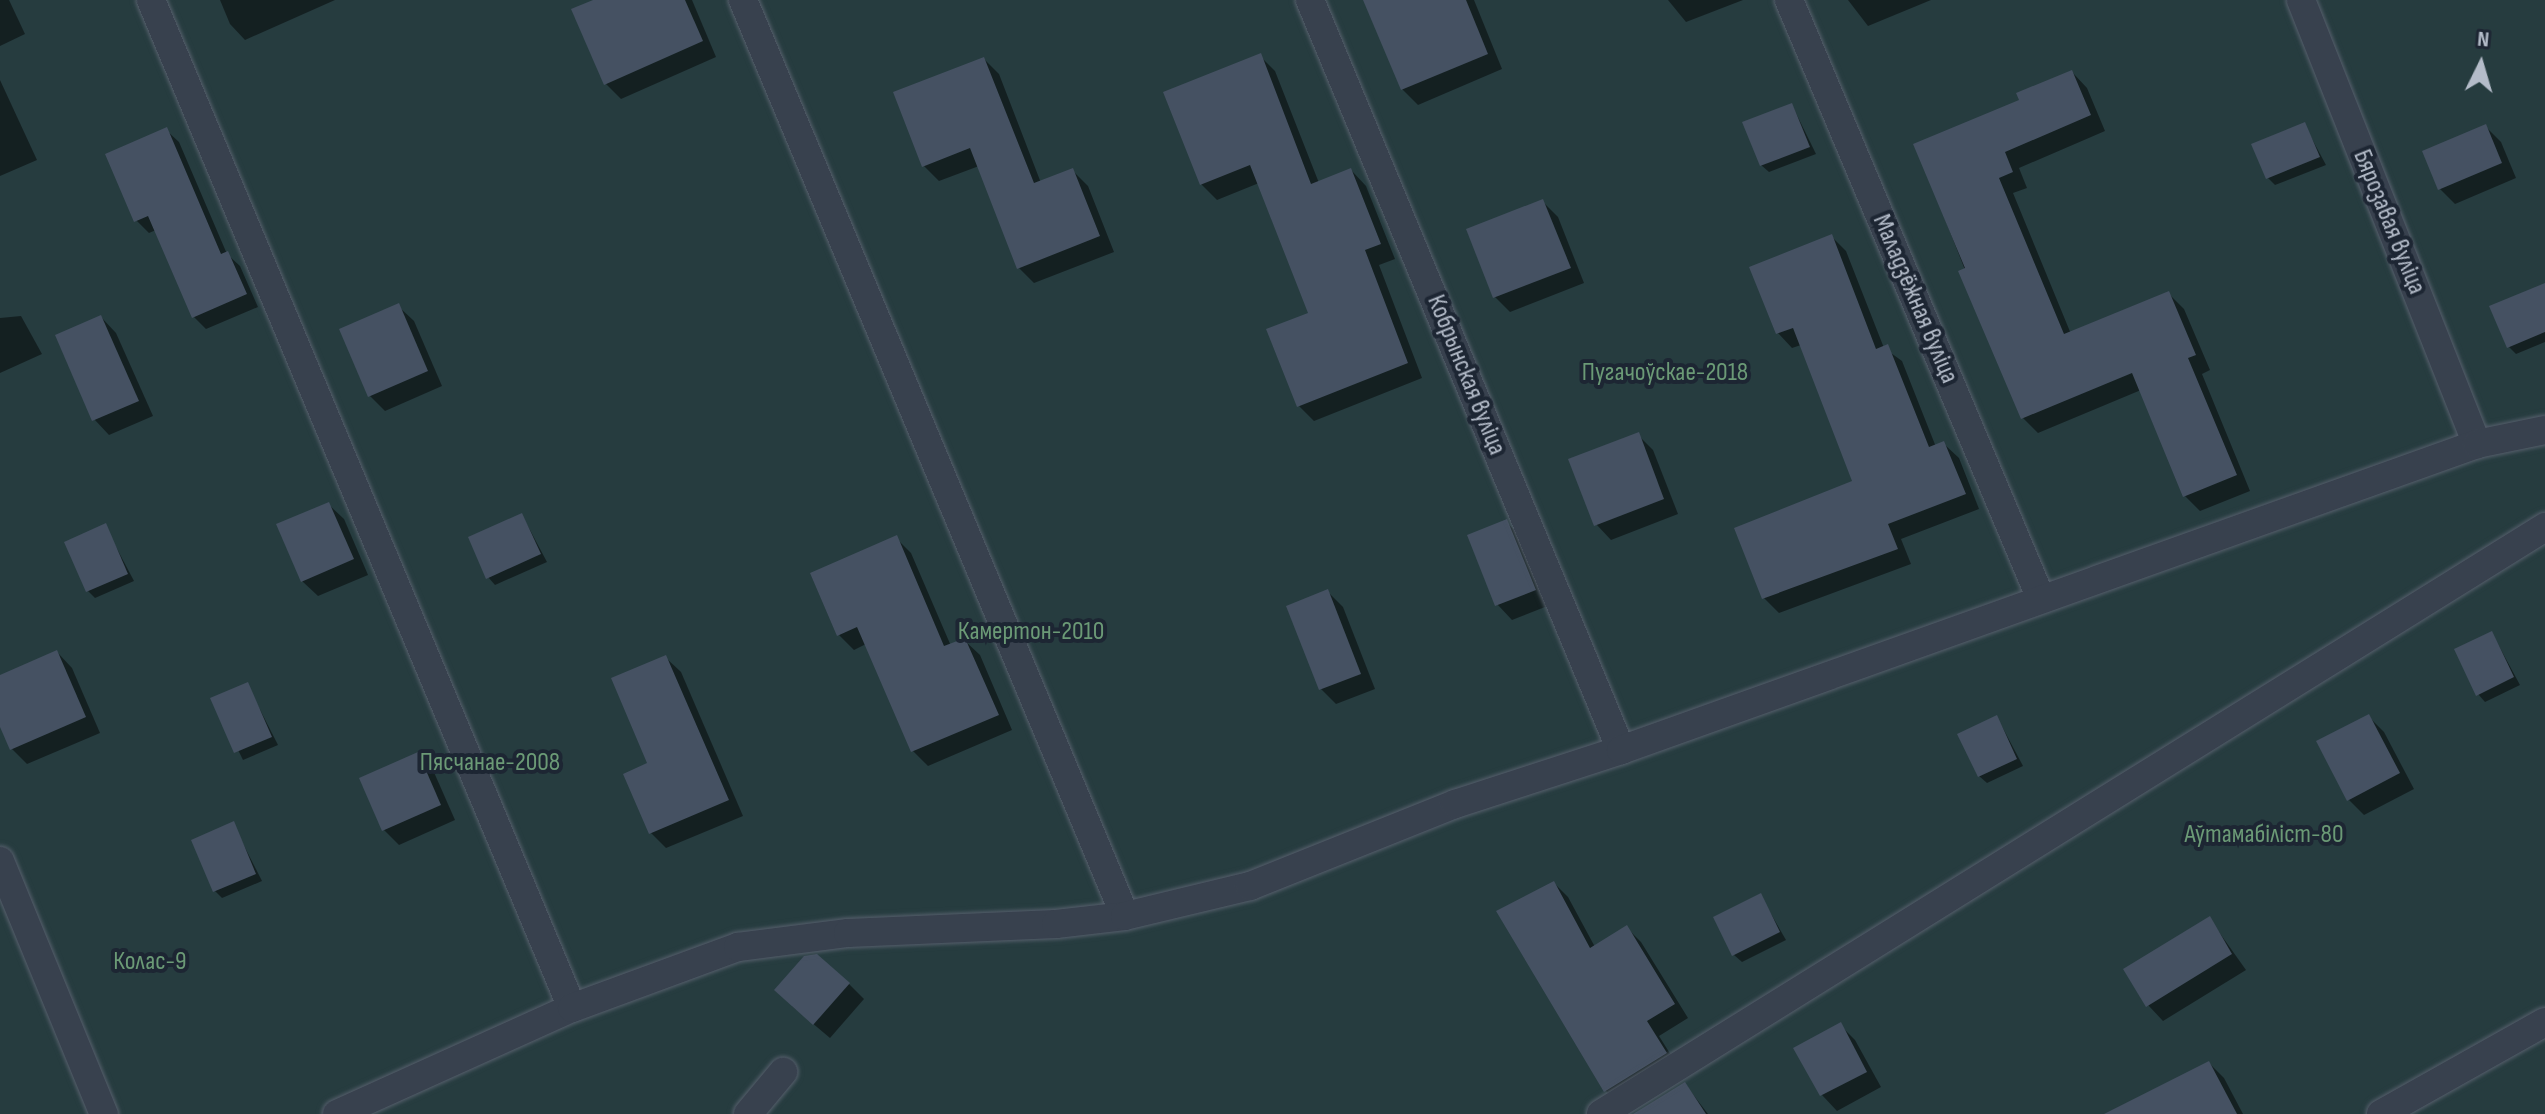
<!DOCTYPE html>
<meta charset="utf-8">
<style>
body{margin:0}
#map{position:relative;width:2545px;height:1114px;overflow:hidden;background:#242f3e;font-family:"Sofia Sans Condensed",sans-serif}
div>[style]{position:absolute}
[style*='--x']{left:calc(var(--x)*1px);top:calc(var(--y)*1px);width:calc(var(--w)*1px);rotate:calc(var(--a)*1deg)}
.green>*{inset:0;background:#263c3f}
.shadow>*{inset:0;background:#0007}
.building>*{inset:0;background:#455162}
.roads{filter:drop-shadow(0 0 2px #565f6c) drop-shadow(0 0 2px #565f6c)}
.lane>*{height:28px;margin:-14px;padding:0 14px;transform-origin:14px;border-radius:14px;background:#38414e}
span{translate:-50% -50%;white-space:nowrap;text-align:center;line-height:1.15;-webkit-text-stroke:8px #1d2633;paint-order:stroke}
.street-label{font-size:26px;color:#b4bcc9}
.park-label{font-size:26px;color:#6b9a76}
.north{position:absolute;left:2441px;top:24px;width:80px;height:80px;-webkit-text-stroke:6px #1d2633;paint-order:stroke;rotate:5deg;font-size:22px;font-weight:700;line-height:32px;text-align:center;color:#b4bcc9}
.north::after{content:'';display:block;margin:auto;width:28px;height:36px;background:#b4bcc9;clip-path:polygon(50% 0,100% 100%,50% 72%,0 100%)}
</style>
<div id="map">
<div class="green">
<div style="clip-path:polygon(0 0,2545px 0,2545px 1114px,0 1114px)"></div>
</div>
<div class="shadow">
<div style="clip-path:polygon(0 0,9px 0,25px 34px,0 46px)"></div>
<div style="clip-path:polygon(220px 0,335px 0,245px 40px,230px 24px)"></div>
<div style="clip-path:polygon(598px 0,692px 0,716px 57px,621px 99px,605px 83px)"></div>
<div style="clip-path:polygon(1365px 0,1474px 0,1502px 69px,1418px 105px,1402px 89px)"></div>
<div style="clip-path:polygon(1668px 0,1743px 0,1686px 22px)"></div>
<div style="clip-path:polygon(1848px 0,1931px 0,1868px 26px)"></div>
<div style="clip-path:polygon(1260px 56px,1275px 71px,1319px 183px,1351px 170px,1366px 186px,1395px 259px,1379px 265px,1422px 378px,1314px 421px,1299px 406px,1310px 314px,1259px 183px,1217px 200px,1201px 184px)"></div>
<div style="clip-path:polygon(984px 59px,999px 74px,1041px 183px,1073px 171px,1088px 186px,1114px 252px,1034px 283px,1019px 268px,979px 166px,939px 181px,924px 166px)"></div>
<div style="clip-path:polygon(2072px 72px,2087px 88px,2105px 131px,2019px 168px,2027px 188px,2013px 193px,2071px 334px,2169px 294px,2184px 309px,2210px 370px,2202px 374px,2250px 491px,2200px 511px,2185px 496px,2141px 390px,2038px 433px,2023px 418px,1916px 145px,2022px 101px)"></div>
<div style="clip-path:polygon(0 80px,37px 160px,0 176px)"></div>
<div style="clip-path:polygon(1792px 105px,1816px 154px,1769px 172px,1761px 165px)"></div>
<div style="clip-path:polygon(2304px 124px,2326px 165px,2275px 185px,2268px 178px)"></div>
<div style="clip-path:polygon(2485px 126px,2501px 142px,2516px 178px,2455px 204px,2440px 189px)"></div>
<div style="clip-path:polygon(166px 130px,179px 142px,227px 254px,240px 266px,258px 307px,206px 329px,194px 317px,156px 230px,149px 233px,136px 220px)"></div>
<div style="clip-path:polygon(1543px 202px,1558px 217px,1584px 283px,1510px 312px,1495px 297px)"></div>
<div style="clip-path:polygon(1831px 236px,1846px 251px,1884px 348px,1902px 361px,1936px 447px,1944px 444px,1959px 458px,1979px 509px,1901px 539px,1911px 564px,1779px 613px,1764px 598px,1855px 482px,1801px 345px,1792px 348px,1778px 333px)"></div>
<div style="clip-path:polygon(2545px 298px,2545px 342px,2516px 354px,2509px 347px)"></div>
<div style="clip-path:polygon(398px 306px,414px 321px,442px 386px,385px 411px,370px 396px)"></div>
<div style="clip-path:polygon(21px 316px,42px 354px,0 373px,0 318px)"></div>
<div style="clip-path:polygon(101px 317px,116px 333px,153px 416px,109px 435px,94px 419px)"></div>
<div style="clip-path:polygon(1638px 435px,1653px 450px,1678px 514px,1611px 540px,1596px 524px)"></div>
<div style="clip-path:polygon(328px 504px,344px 519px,368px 575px,318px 596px,302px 581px)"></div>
<div style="clip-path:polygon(522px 515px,547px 562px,495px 585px,488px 577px)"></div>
<div style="clip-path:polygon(1506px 522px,1522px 537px,1550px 605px,1512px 620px,1497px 604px)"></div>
<div style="clip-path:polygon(105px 526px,134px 581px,95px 598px,88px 591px)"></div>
<div style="clip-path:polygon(896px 538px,911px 553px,951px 646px,964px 640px,980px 655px,1012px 730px,928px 766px,913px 751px,866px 644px,854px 650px,839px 635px)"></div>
<div style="clip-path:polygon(1328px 592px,1343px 607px,1375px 689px,1336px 704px,1321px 689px)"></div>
<div style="clip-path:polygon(2492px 633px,2520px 685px,2485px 702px,2478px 694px)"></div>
<div style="clip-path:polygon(57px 652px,72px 668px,100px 733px,27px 764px,12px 749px,0 722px,0 677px)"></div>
<div style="clip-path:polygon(665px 657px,681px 672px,743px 816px,666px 848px,651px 833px,650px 764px)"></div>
<div style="clip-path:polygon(247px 684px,278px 745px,243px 760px,213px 699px)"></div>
<div style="clip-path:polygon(1997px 717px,2023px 766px,1987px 783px,1979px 776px)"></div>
<div style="clip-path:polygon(2369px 717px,2384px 732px,2414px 789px,2364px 815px,2349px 800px)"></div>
<div style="clip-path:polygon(418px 755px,433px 770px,455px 820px,399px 845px,384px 830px)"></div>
<div style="clip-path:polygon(233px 824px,262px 881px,222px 898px,215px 891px)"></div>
<div style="clip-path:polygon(1554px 883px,1568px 897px,1595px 947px,1627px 928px,1641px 942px,1688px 1018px,1659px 1036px,1679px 1068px,1620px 1105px,1606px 1091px)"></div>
<div style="clip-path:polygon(1760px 895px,1786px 940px,1742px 962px,1734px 955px)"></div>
<div style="clip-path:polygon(2209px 918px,2246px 970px,2163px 1021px,2148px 1005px)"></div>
<div style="clip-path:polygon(849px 984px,864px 999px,830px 1038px,792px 1006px)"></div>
<div style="clip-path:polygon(1840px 1025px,1855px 1040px,1881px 1087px,1837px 1111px,1822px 1095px,1796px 1049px)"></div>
<div style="clip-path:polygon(2209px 1063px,2224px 1078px,2243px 1114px,2156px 1114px)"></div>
<div style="clip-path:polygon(1685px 1084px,1708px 1114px,1637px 1114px)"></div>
</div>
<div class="building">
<div style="clip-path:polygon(593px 0,685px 0,703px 41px,604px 85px,571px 9px)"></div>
<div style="clip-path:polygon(1363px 0,1466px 0,1488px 54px,1401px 90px)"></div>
<div style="clip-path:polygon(1261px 53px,1311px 184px,1351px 168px,1381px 244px,1365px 250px,1408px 363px,1297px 407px,1266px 329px,1308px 313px,1250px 165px,1200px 185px,1163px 92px)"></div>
<div style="clip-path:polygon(984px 57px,1034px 183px,1073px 168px,1100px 236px,1017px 269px,970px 148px,922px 167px,893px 92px)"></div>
<div style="clip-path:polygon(2072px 70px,2091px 115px,2005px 152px,2013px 172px,1999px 178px,2064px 334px,2169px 291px,2196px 355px,2188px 358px,2237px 475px,2183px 497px,2132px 373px,2021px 419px,1958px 271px,1965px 268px,1913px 144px,2019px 100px,2016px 93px)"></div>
<div style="clip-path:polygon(1792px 103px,1810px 147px,1760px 166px,1742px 122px)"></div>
<div style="clip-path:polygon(2305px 122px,2320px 157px,2266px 179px,2251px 144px)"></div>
<div style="clip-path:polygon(2486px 124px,2502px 163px,2438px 190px,2422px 151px)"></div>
<div style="clip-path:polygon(167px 127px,221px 254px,228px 251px,247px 294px,192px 318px,148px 216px,134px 222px,105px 154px)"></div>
<div style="clip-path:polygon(1543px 199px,1571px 268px,1493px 298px,1466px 229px)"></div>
<div style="clip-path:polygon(1832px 234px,1876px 349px,1888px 344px,1929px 447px,1944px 441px,1966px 494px,1888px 524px,1898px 549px,1762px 599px,1734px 528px,1852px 481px,1793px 328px,1776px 334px,1749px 267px)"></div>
<div style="clip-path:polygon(2545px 283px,2545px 332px,2507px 348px,2489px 306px)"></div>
<div style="clip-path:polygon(399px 303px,428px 371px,368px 397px,339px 329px)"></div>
<div style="clip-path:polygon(101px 315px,139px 401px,92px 421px,55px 335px)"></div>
<div style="clip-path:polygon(1639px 432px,1664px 499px,1594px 526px,1568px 459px)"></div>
<div style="clip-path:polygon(329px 502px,354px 559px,301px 582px,276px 524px)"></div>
<div style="clip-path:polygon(522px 513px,541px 554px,486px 579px,468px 537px)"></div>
<div style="clip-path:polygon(1507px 519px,1536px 590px,1495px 606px,1467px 535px)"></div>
<div style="clip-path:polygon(106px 523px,128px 574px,86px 592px,64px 542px)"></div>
<div style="clip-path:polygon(897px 535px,944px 646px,965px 638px,999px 715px,911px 752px,857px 627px,837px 636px,810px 573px)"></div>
<div style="clip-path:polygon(1328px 589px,1361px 674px,1319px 690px,1286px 606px)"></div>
<div style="clip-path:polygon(2492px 631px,2514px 677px,2476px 696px,2454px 649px)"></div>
<div style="clip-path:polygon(57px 650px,86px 717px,10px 750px,0 727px,0 675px)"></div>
<div style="clip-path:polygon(666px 655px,729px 800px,649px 834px,623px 774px,647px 763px,611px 678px)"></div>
<div style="clip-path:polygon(248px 682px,272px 737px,234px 753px,210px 698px)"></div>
<div style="clip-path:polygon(2369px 714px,2400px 773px,2347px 801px,2316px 741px)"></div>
<div style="clip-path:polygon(1997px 715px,2017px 759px,1978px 777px,1957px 734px)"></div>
<div style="clip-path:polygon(418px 752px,441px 805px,382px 831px,359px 778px)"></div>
<div style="clip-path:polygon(234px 821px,256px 874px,213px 892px,191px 840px)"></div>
<div style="clip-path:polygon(1554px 881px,1590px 948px,1627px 925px,1675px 1004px,1647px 1021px,1667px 1053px,1604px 1092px,1496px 911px)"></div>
<div style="clip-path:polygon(1761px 893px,1780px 932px,1732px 956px,1713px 917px)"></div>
<div style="clip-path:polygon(2210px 916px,2232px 954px,2146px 1007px,2123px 969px)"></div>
<div style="clip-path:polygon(817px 954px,850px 983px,813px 1025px,774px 990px,804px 956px)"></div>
<div style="clip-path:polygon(1841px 1022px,1867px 1072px,1820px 1096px,1793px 1048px)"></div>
<div style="clip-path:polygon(2209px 1061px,2237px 1114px,2104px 1114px)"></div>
<div style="clip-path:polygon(1685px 1082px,1706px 1114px,1633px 1114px)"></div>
</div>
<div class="roads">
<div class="lane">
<div style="--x:151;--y:0;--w:1092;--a:67.33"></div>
<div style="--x:743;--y:0;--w:992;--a:67.36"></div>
<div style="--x:1310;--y:0;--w:812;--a:67.48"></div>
<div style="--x:1789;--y:0;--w:650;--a:67.18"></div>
<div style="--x:2301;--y:0;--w:478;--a:68.4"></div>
<div style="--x:0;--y:861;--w:274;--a:67.7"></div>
<div style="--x:337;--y:1114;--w:258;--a:-24.3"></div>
<div style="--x:572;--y:1008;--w:177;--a:-20.2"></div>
<div style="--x:738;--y:947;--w:111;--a:-7.3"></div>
<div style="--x:848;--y:933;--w:208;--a:-2.5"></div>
<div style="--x:1056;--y:924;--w:69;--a:-6.6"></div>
<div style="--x:1125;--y:916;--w:129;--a:-13.5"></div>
<div style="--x:1250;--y:886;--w:221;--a:-21.8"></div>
<div style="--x:1455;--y:804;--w:175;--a:-18"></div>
<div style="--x:1621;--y:750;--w:909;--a:-19.67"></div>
<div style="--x:2477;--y:444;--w:69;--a:-11.6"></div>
<div style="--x:748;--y:1114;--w:55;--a:-50.2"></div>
<div style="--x:1601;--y:1114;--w:1112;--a:-31.87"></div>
<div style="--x:2381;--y:1114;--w:188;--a:-29.3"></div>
</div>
</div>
<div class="street-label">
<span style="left:2389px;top:222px;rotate:68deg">Бярозавая вуліца</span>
<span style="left:1915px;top:299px;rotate:67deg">Маладзёжная вуліца</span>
<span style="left:1466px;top:375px;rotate:68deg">Кобрынская вуліца</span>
</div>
<div class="park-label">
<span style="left:1665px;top:373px">Пугачоўскае-2018</span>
<span style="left:1031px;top:632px">Камертон-2010</span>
<span style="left:490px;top:763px">Пясчанае-2008</span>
<span style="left:2264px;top:835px">Аўтамабіліст-80</span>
<span style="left:150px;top:962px">Колас-9</span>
</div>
<div class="north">N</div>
</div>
